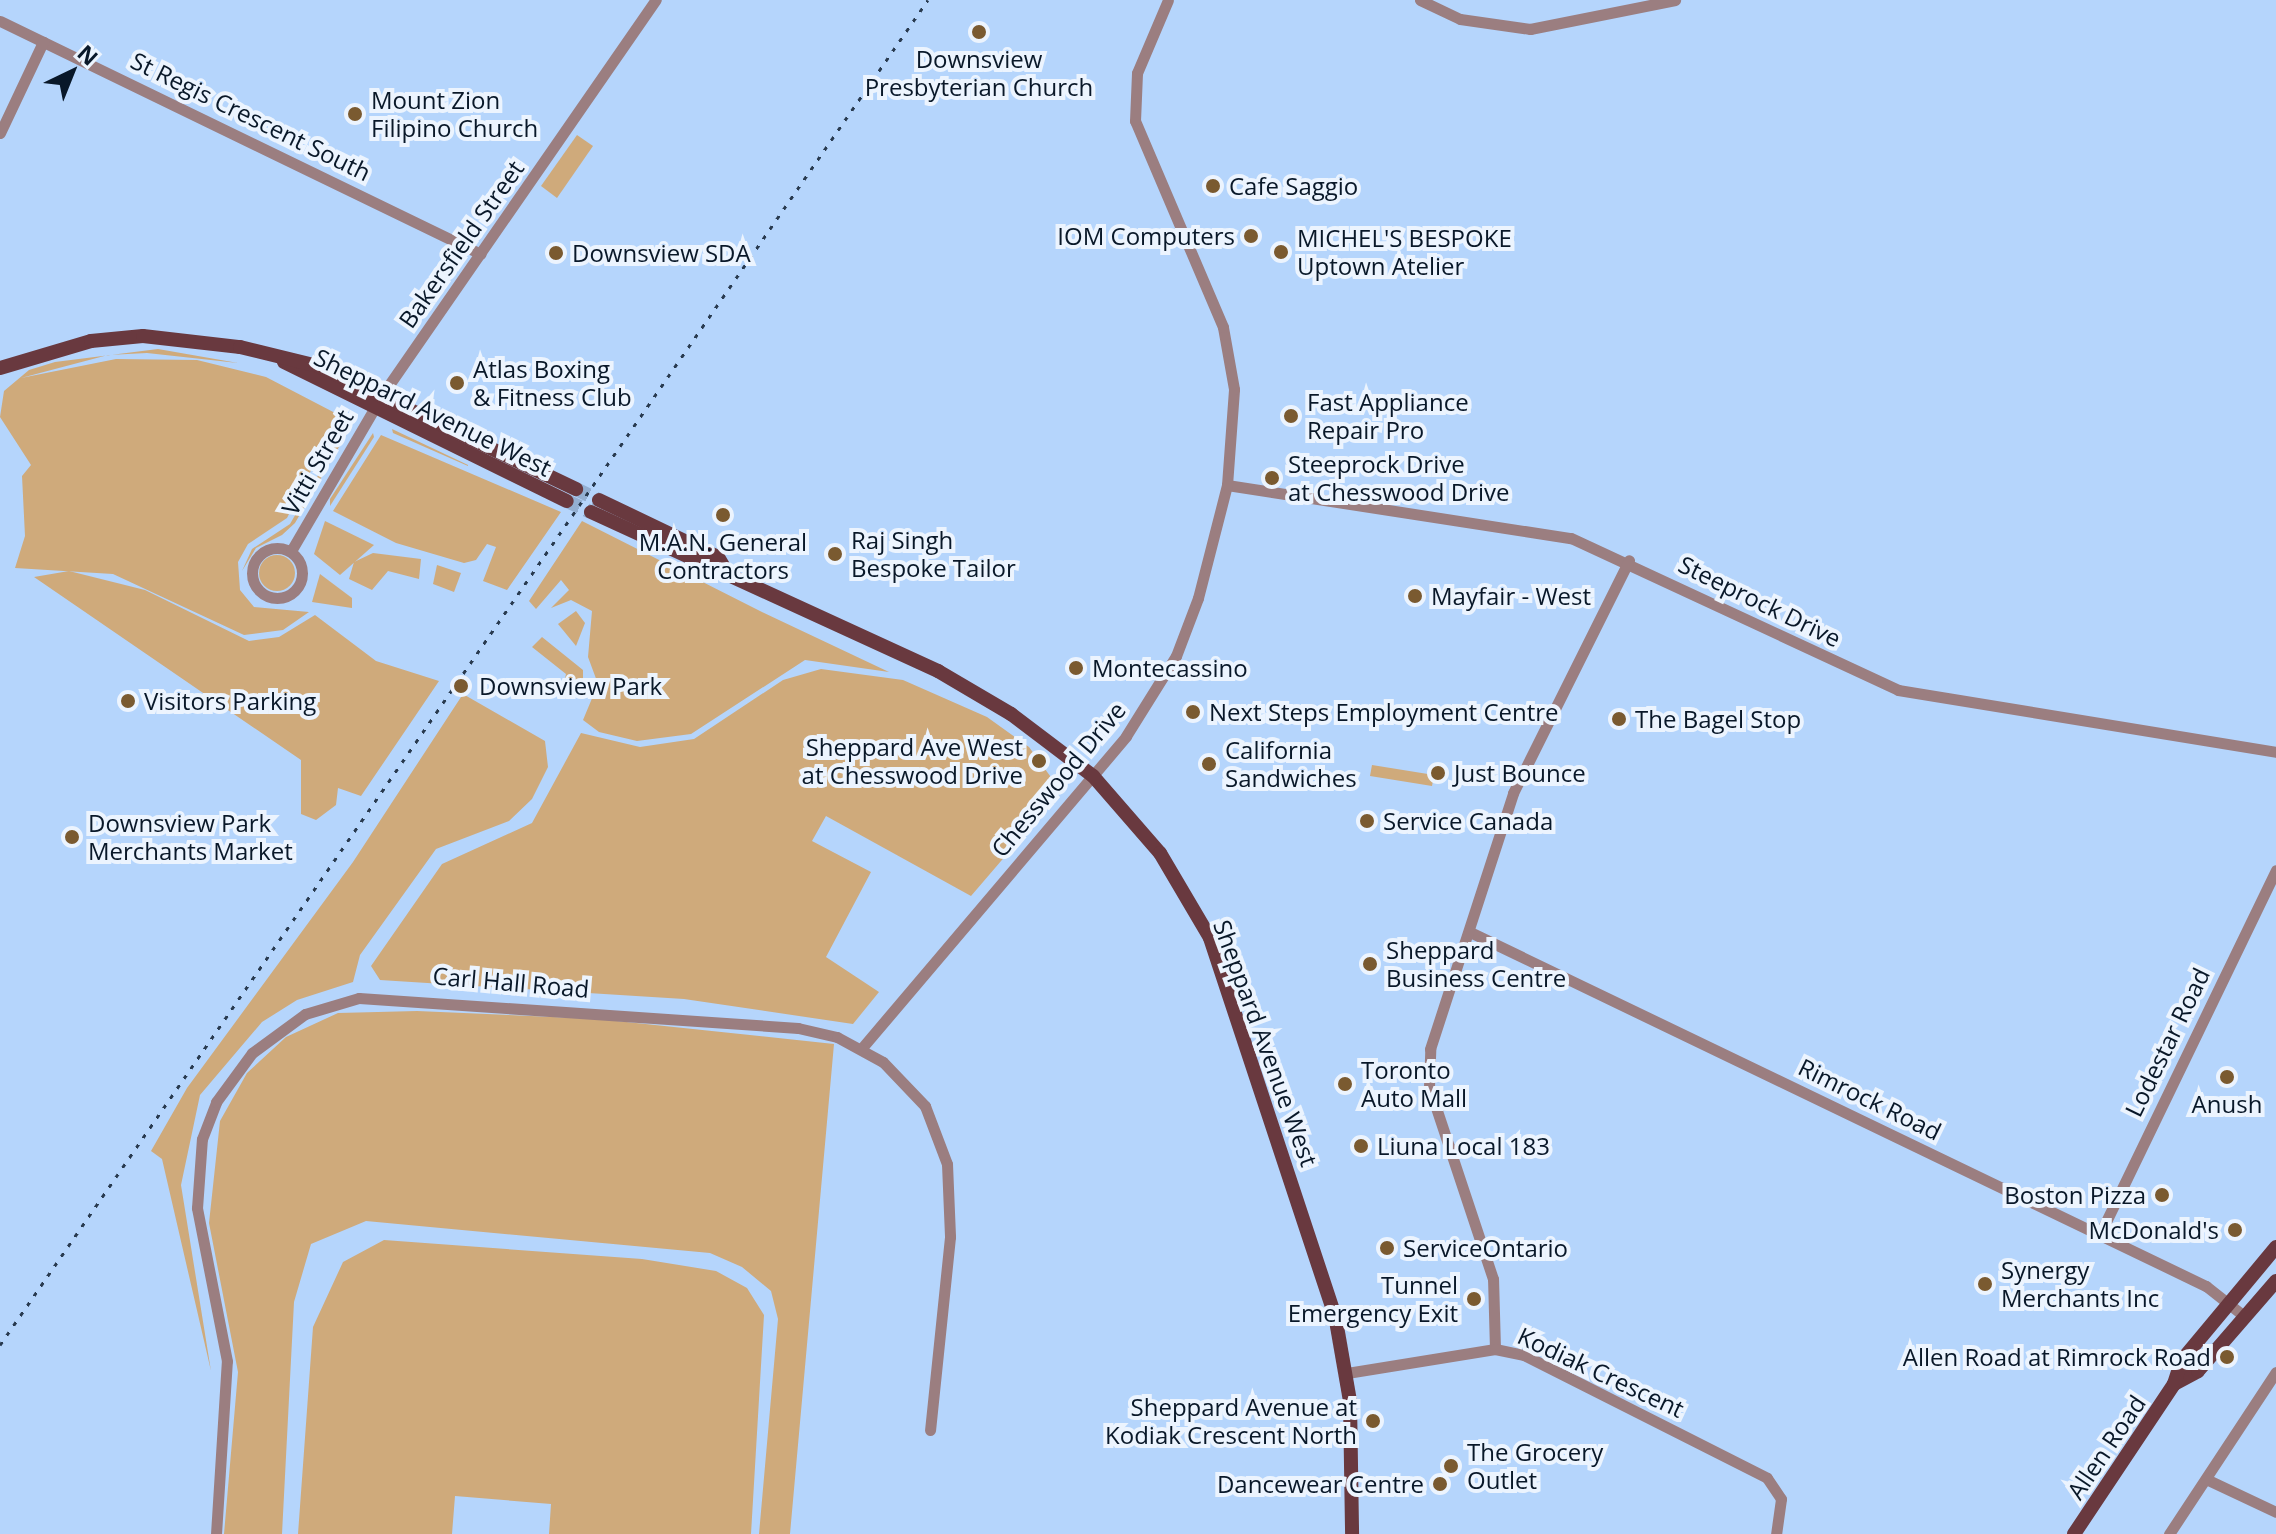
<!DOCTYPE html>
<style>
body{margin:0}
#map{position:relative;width:2276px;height:1534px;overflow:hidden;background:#b5d5fc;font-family:"Open Sans",sans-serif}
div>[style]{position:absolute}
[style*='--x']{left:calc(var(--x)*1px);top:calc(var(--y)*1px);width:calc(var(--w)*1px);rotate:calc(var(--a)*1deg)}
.green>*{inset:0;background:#cfaa7b}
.round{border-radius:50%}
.major-tunnel>*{height:14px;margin-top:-7px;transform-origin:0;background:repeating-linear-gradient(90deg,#93afd2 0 14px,transparent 0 21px)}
.minor>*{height:11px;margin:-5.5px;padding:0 5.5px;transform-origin:5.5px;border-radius:5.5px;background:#9b7e80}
.minor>.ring{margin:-5.5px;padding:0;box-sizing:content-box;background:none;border:11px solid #9b7e80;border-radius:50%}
.major>*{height:14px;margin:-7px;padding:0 7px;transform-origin:7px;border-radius:7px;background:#69393f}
.rail>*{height:3px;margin-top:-1.5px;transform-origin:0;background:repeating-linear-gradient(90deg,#283a4f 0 4px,transparent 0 12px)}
.dots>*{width:22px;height:22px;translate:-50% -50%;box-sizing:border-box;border:4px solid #ecf4fe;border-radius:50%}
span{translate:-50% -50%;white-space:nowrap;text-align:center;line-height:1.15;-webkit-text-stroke:8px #ecf4fe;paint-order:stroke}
.poi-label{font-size:24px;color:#091829}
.left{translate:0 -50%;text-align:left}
.right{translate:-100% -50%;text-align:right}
.street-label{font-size:24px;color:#091829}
.north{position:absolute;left:32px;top:32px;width:80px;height:80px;-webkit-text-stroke:6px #ecf4fe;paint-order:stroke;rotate:43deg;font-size:22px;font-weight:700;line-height:32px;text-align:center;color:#091829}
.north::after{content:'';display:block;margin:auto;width:28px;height:36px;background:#091829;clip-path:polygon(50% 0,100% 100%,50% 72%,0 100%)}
</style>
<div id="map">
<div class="green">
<div style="clip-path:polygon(577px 135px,593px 146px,557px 198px,541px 186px)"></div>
<div style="clip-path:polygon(158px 349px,238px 363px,147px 353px,108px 355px,21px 378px,116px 359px,197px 360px,266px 377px,339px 415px,287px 518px,248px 544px,238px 562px,240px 590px,254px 607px,309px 612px,283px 630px,244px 635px,113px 574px,15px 568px,25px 536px,22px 476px,31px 465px,0 417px,4px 391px,29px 370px,55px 362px)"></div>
<div style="clip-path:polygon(347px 425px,347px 433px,295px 523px,282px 535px,256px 548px,242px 571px,252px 549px,290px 524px)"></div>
<div style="clip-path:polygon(392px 429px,468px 465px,468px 466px,393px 433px)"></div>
<div style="clip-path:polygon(373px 433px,374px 437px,330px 506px,330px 499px)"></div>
<div style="clip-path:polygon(381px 435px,561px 512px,507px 590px,483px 581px,496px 547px,487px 544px,476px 560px,464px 563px,396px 543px,333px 511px)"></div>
<div style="clip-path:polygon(325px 521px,374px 545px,340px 575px,314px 554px)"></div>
<div style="clip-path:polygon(582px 521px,760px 611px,889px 672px,805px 660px,691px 734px,637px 741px,599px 732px,583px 720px,598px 684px,588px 657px,592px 611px,571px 600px,551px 608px,569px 590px,561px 580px,536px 609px,529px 601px)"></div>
<div style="clip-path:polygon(373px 553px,421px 559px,419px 579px,388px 571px,372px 590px,349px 579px,354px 562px)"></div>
<div class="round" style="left:259px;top:555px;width:36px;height:36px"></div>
<div style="clip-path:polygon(437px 565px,461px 573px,454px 592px,433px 584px)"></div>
<div style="clip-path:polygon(69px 571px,145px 590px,249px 641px,279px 637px,315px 615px,376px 661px,439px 681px,361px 796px,338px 788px,336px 805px,316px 820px,301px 814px,301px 760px,34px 577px)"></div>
<div style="clip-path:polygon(320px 574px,352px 598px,352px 608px,312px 602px)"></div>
<div style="clip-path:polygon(576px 611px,585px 623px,576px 646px,558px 624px)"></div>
<div style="clip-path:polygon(542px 637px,583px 670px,583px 692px,564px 683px,566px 674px,532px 647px)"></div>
<div style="clip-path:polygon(821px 669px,903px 680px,987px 717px,1029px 747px,1061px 791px,971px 896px,826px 816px,812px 841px,871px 872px,826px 957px,879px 992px,853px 1024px,684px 999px,380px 980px,371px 966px,442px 864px,532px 823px,581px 733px,640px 747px,694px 739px,783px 680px)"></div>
<div style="clip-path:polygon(463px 694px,545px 741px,548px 767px,532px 799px,509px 821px,436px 849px,360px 955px,353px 982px,297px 1000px,262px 1022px,200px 1095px,181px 1185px,211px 1371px,162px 1159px,151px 1151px,187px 1088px,353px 862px)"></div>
<div style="clip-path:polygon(1372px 765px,1434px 775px,1432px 786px,1370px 776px)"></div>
<div style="clip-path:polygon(417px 1011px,598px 1019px,834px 1044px,790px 1534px,759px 1534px,778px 1319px,771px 1291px,742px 1267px,710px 1253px,366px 1221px,311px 1244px,294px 1302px,282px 1534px,224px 1534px,238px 1372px,209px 1223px,220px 1121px,247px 1073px,286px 1037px,338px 1013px)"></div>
<div style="clip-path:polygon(384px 1240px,642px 1259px,716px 1271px,747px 1288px,764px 1315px,751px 1534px,549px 1534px,551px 1504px,455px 1496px,452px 1534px,298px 1534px,313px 1327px,343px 1262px)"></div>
</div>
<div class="major-tunnel">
<div style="--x:576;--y:489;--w:25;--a:26"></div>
<div style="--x:567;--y:501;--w:26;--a:25"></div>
</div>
<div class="minor">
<div style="--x:1420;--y:0;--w:44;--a:25.4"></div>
<div style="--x:1460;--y:19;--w:71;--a:8.1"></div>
<div style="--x:1530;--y:29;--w:148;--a:-11.3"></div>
<div style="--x:0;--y:21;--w:534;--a:25.85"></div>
<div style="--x:0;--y:133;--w:101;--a:-64.7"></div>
<div style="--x:1227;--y:485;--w:348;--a:8.8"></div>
<div style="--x:1571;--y:538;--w:361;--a:24.9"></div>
<div style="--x:1898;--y:690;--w:383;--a:9.3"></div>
<div class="ring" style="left:252px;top:548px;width:39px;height:39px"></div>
<div style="--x:291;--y:551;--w:181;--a:-59.7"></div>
<div style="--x:382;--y:395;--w:481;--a:-55.3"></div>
<div style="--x:1470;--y:932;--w:817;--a:25.69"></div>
<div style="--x:2206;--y:1286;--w:48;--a:38.3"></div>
<div style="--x:861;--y:1049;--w:410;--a:-49.7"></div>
<div style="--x:1126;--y:736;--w:94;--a:-58"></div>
<div style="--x:1176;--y:656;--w:62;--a:-69.2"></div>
<div style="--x:1198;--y:598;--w:117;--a:-75.6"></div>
<div style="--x:1227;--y:485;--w:96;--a:-85.8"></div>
<div style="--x:1234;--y:389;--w:63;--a:-100.1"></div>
<div style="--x:1223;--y:327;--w:224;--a:-113.1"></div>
<div style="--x:1135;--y:121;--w:48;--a:-87.6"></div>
<div style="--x:1137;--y:73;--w:79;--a:-67"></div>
<div style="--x:2100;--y:1234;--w:404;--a:-64.2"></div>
<div style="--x:1495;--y:1349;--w:70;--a:-91.6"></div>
<div style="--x:1493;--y:1279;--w:202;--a:-108.4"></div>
<div style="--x:1429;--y:1087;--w:38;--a:-88"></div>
<div style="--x:1430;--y:1049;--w:269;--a:-72"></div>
<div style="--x:1513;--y:793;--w:260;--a:-63.5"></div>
<div style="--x:1347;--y:1373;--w:150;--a:-9.2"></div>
<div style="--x:1495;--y:1349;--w:30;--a:12"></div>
<div style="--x:1524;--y:1355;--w:272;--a:26.8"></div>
<div style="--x:1767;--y:1478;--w:25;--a:56"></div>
<div style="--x:1781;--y:1499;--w:35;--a:98"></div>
<div style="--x:2206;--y:1479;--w:77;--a:25.2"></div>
<div style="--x:216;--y:1534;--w:173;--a:-86.4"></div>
<div style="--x:227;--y:1361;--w:156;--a:-101.1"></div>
<div style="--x:197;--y:1208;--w:69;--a:-85.9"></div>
<div style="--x:202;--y:1139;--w:40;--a:-69"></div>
<div style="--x:216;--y:1102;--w:61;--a:-53.7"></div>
<div style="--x:252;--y:1053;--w:66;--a:-36.3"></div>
<div style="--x:305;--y:1014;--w:56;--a:-16.5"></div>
<div style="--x:359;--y:998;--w:440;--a:3.9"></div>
<div style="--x:798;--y:1028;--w:40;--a:13"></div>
<div style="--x:837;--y:1037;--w:52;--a:28.5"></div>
<div style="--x:883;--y:1062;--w:61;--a:46.3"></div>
<div style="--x:925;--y:1106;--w:62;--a:69.2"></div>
<div style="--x:947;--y:1164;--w:73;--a:87.6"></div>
<div style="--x:950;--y:1237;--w:194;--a:95.9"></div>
<div style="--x:2169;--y:1534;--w:194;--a:-56.6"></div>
</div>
<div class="major">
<div style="--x:284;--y:362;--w:315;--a:26.2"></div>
<div style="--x:0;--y:368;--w:95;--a:-16.5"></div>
<div style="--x:91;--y:341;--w:52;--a:-5.5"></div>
<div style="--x:143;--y:336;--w:98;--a:6.5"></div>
<div style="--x:240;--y:347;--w:80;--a:13.7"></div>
<div style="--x:318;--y:366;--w:286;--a:25.5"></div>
<div style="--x:599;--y:500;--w:132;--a:25.6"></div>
<div style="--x:718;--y:557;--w:16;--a:60"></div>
<div style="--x:591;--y:512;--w:382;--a:24.6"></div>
<div style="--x:938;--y:671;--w:85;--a:30.5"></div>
<div style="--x:1011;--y:714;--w:103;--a:37.1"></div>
<div style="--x:1093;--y:776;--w:102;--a:49"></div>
<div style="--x:1160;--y:853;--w:99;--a:59.5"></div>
<div style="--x:1210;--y:938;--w:397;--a:71.7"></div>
<div style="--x:1335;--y:1315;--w:87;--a:80.1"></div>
<div style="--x:1350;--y:1401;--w:133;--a:89.1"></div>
<div style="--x:2174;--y:1384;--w:27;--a:-28"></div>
<div style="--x:2198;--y:1371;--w:119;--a:-49.1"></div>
<div style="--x:2074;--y:1534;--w:180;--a:-56.3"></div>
<div style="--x:2174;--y:1384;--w:25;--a:-72"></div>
<div style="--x:2182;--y:1360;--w:147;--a:-50.2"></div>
</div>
<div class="rail">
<div style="--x:0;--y:1345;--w:1634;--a:-55.4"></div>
</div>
<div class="dots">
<div style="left:979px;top:32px;background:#7a5a30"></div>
<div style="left:355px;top:114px;background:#7a5a30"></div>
<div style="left:1213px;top:186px;background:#7a5a30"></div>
<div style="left:1251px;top:236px;background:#7a5a30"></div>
<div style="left:1281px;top:252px;background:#7a5a30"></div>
<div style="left:556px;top:253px;background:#7a5a30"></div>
<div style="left:457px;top:383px;background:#7a5a30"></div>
<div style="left:1291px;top:416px;background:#7a5a30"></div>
<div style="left:1272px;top:478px;background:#7a5a30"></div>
<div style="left:723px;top:515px;background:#7a5a30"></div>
<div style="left:835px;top:554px;background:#7a5a30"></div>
<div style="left:1415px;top:596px;background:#7a5a30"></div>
<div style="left:1076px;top:668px;background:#7a5a30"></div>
<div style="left:461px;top:686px;background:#7a5a30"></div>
<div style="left:128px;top:701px;background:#7a5a30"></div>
<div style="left:1193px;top:712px;background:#7a5a30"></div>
<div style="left:1619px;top:719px;background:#7a5a30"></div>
<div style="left:1039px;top:761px;background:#7a5a30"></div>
<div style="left:1209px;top:764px;background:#7a5a30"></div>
<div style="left:1438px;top:773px;background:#7a5a30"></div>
<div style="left:1367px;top:821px;background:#7a5a30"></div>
<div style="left:72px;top:837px;background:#7a5a30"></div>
<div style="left:1370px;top:964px;background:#7a5a30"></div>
<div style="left:2227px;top:1077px;background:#7a5a30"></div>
<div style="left:1345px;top:1084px;background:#7a5a30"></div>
<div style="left:1361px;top:1146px;background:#7a5a30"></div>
<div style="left:2162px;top:1195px;background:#7a5a30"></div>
<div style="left:2235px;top:1230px;background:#7a5a30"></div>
<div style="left:1387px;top:1248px;background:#7a5a30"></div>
<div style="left:1985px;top:1284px;background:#7a5a30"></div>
<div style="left:1474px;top:1299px;background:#7a5a30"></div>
<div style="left:2227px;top:1357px;background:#7a5a30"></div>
<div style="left:1373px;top:1421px;background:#7a5a30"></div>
<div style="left:1451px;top:1466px;background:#7a5a30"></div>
<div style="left:1440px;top:1484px;background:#7a5a30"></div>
</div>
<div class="poi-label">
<span style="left:979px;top:73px">Downsview<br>Presbyterian Church</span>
<span class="left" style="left:371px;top:114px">Mount Zion<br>Filipino Church</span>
<span class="left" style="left:1229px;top:186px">Cafe Saggio</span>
<span class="right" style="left:1235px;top:236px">IOM Computers</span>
<span class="left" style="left:1297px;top:252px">MICHEL'S BESPOKE<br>Uptown Atelier</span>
<span class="left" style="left:572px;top:253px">Downsview SDA</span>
<span class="left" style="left:473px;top:383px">Atlas Boxing<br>&amp; Fitness Club</span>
<span class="left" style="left:1307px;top:416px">Fast Appliance<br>Repair Pro</span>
<span class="left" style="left:1288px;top:478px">Steeprock Drive<br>at Chesswood Drive</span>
<span class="left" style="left:851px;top:554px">Raj Singh<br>Bespoke Tailor</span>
<span style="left:723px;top:556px">M.A.N. General<br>Contractors</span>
<span class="left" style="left:1431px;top:596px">Mayfair - West</span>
<span class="left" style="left:1092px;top:668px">Montecassino</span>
<span class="left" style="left:479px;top:686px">Downsview Park</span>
<span class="left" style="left:144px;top:701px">Visitors Parking</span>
<span class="left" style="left:1209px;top:712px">Next Steps Employment Centre</span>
<span class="left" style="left:1635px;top:719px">The Bagel Stop</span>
<span class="right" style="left:1023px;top:761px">Sheppard Ave West<br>at Chesswood Drive</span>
<span class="left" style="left:1225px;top:764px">California<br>Sandwiches</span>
<span class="left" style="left:1454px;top:773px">Just Bounce</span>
<span class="left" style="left:1383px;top:821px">Service Canada</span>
<span class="left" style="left:88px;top:837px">Downsview Park<br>Merchants Market</span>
<span class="left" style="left:1386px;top:964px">Sheppard<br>Business Centre</span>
<span class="left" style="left:1361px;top:1084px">Toronto<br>Auto Mall</span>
<span style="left:2227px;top:1104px">Anush</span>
<span class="left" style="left:1377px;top:1146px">Liuna Local 183</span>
<span class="right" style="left:2146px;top:1195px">Boston Pizza</span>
<span class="right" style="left:2219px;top:1230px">McDonald's</span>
<span class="left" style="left:1403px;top:1248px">ServiceOntario</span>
<span class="left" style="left:2001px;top:1284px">Synergy<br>Merchants Inc</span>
<span class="right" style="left:1458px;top:1299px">Tunnel<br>Emergency Exit</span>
<span class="right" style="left:2211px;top:1357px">Allen Road at Rimrock Road</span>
<span class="right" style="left:1357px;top:1421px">Sheppard Avenue at<br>Kodiak Crescent North</span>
<span class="left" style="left:1467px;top:1466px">The Grocery<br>Outlet</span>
<span class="right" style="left:1424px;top:1484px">Dancewear Centre</span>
</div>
<div class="street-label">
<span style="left:251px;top:116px;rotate:26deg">St Regis Crescent South</span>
<span style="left:461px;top:244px;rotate:-55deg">Bakersfield Street</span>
<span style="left:433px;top:412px;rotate:26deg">Sheppard Avenue West</span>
<span style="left:317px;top:462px;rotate:-60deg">Vitti Street</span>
<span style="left:1760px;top:601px;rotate:26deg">Steeprock Drive</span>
<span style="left:1058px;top:779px;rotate:-50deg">Chesswood Drive</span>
<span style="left:511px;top:982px;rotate:5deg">Carl Hall Road</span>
<span style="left:2167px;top:1042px;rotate:-64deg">Lodestar Road</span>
<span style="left:1266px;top:1043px;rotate:70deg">Sheppard Avenue West</span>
<span style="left:1870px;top:1099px;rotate:26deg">Rimrock Road</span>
<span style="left:1601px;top:1372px;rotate:25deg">Kodiak Crescent</span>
<span style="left:2106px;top:1447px;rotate:-56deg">Allen Road</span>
</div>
<div class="north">N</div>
</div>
